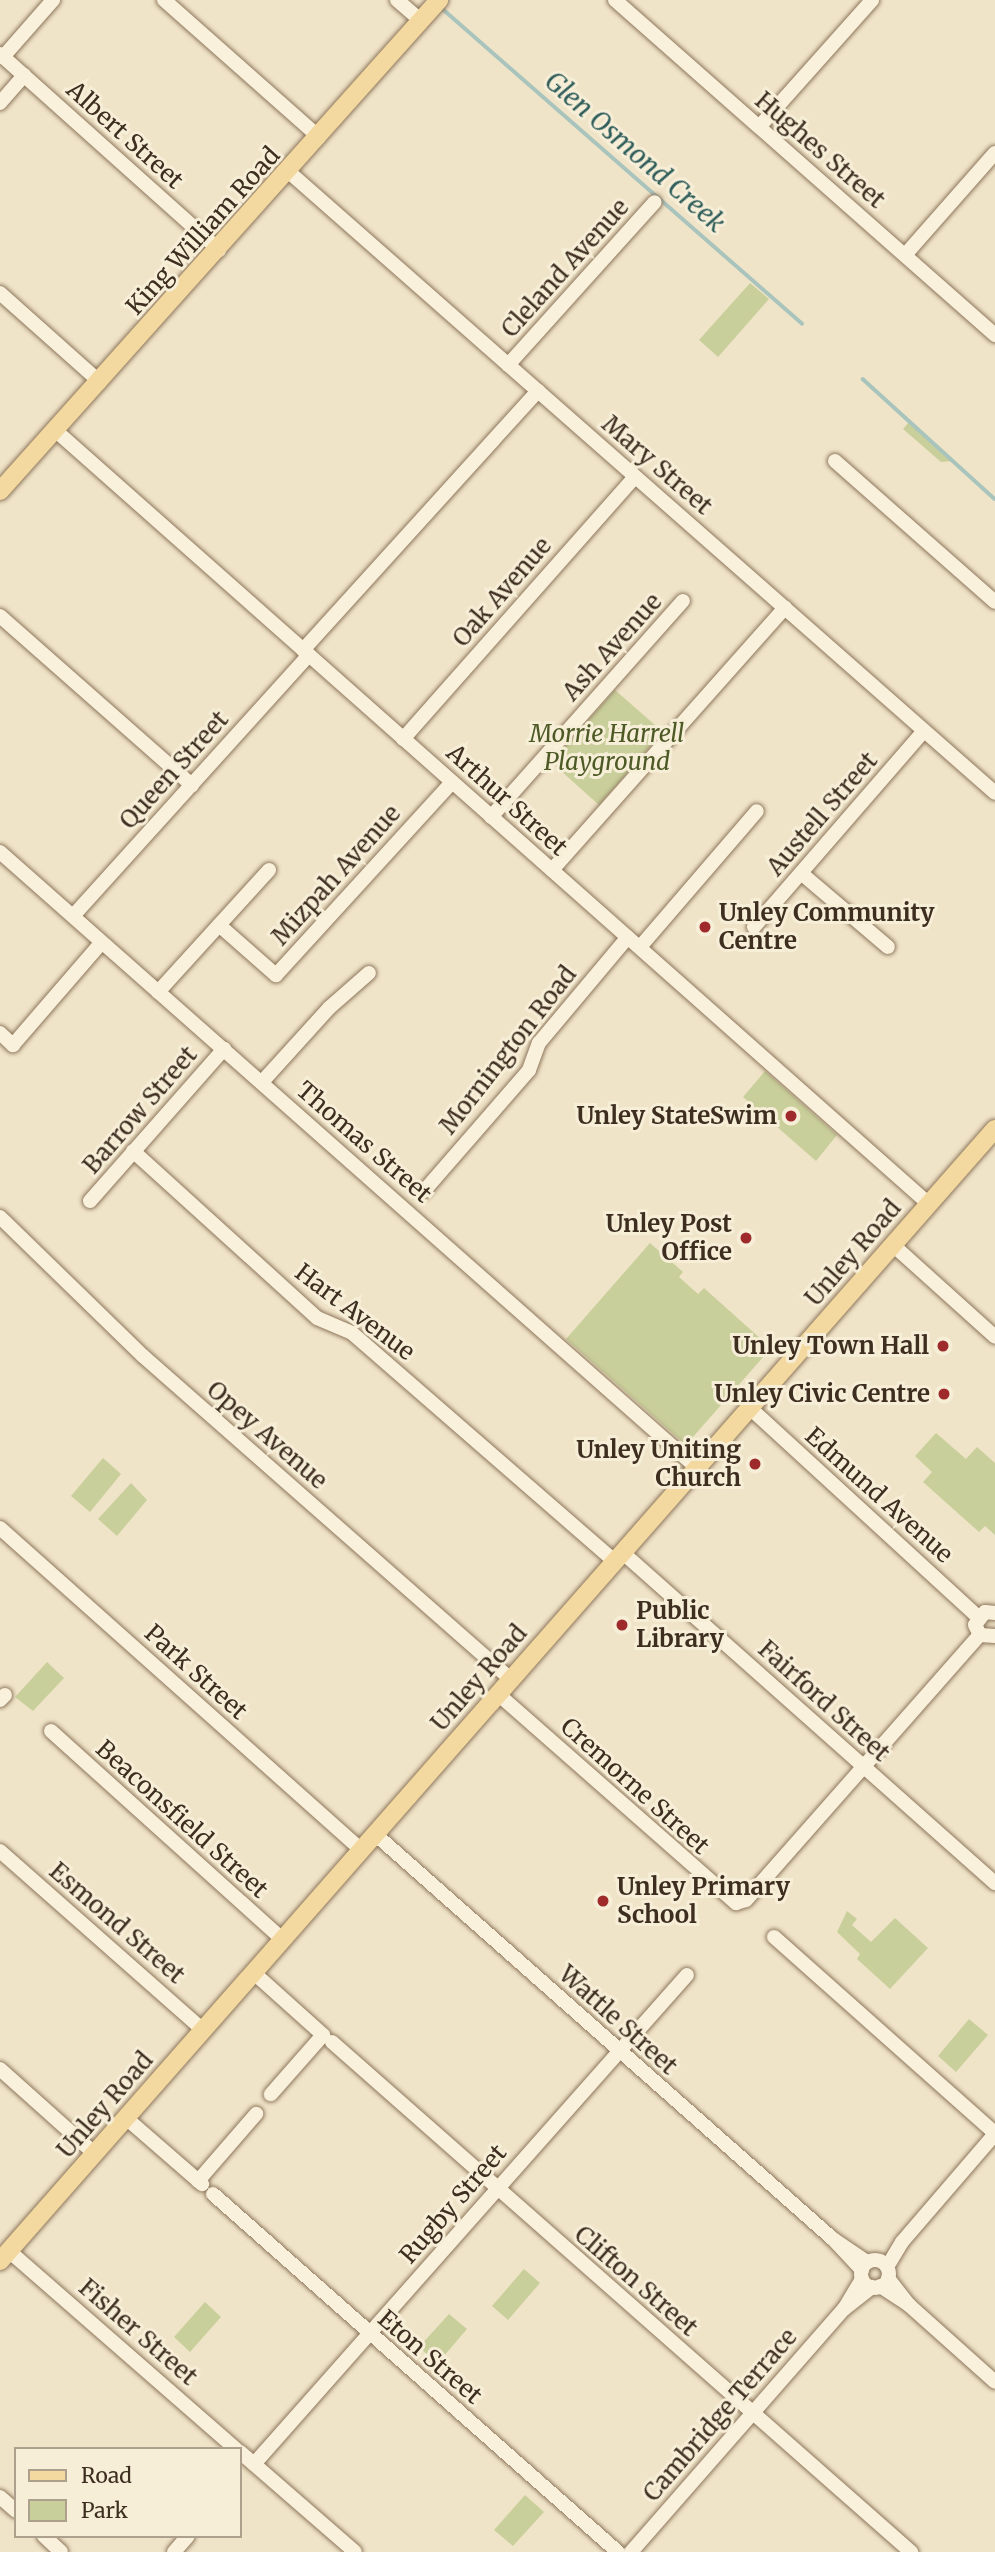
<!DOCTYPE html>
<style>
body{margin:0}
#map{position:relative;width:995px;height:2552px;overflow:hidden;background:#f0e4c8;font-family:Merriweather,serif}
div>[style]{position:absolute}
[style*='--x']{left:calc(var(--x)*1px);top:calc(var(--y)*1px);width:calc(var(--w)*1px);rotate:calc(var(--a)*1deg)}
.green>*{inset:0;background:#c9cf9b}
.stream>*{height:3.5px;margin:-1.75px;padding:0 1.75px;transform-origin:1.75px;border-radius:1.75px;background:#a9c4bc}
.roads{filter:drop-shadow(0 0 2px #8d765c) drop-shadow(0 0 2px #8d765c)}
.minor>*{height:14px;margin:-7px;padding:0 7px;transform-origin:7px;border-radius:7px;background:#faf1dc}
.minor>.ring{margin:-7px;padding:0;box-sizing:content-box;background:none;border:14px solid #faf1dc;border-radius:50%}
.major>*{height:18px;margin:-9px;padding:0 9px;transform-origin:9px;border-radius:9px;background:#f3d9a0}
.dots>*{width:19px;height:19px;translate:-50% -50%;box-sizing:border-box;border:4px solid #f7eed8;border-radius:50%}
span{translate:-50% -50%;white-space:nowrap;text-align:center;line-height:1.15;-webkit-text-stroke:6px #f7eed8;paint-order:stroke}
.street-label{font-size:24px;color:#3d2e20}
.park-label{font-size:24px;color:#4d5a26;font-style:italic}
.poi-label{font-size:24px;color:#3d2e20;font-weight:700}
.left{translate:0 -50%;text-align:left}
.right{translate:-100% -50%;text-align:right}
.water-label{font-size:26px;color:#2f5d5a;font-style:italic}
.legend{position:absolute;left:14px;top:2447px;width:228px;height:91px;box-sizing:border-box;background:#f7eed8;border:2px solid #ada18e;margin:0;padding:9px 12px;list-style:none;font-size:21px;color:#3d2e20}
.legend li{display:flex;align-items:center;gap:14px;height:35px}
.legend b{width:35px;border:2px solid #ada18e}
</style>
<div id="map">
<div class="green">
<div style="clip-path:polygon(750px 283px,769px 299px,718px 357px,699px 340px)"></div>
<div style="clip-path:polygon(909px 422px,953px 461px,941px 462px,903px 429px)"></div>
<div style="clip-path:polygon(615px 690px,663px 732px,599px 805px,551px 762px)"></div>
<div style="clip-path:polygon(765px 1071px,837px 1135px,816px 1161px,743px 1097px)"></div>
<div style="clip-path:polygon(650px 1243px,683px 1272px,679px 1277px,698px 1294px,704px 1288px,771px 1348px,686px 1445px,566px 1339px)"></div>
<div style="clip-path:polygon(936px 1433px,966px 1459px,977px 1447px,995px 1463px,995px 1535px,985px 1526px,979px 1532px,923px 1482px,932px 1472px,915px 1456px)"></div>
<div style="clip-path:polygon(103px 1458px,121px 1474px,90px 1512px,71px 1496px)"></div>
<div style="clip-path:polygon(131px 1483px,147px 1500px,117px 1536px,98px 1519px)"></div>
<div style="clip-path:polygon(47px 1662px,64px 1678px,33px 1711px,15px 1697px)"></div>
<div style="clip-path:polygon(847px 1911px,857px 1919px,852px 1925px,871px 1942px,895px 1918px,928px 1948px,890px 1989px,857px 1959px,860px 1954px,837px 1932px)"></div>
<div style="clip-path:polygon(969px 2019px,988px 2035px,956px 2072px,938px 2056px)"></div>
<div style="clip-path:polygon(524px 2269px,540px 2283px,508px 2320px,492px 2306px)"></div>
<div style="clip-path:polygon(205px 2302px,221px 2317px,190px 2352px,174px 2337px)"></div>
<div style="clip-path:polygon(449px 2314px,467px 2329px,437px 2364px,419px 2347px)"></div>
<div style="clip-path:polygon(525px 2495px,544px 2512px,513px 2546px,494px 2530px)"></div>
</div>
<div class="stream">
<div style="--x:444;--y:10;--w:476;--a:41.2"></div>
<div style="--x:863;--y:379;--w:178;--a:42.3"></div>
</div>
<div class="roads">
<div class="minor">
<div style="--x:164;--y:0;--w:207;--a:41.5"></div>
<div style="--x:397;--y:0;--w:32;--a:41"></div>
<div style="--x:615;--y:0;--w:507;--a:41.4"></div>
<div style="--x:0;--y:54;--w:294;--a:41.8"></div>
<div style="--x:3;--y:57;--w:76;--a:-48.7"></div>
<div style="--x:0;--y:103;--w:37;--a:-49"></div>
<div style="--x:759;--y:127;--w:170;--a:-48.3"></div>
<div style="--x:289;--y:172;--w:940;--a:41.33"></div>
<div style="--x:905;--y:255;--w:136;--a:-48.6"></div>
<div style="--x:0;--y:293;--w:134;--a:41.7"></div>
<div style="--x:508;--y:365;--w:219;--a:-48"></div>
<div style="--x:55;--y:430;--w:1167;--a:41.53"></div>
<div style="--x:835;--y:461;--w:213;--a:41.4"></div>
<div style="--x:0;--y:616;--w:256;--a:41.4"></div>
<div style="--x:303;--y:650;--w:350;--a:-47.8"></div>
<div style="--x:403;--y:739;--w:350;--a:-48.5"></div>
<div style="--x:491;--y:817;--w:289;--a:-48.4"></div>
<div style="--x:0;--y:852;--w:930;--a:41.47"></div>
<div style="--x:552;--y:870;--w:351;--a:-48.4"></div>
<div style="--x:801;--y:873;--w:114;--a:40.4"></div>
<div style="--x:73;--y:916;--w:352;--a:-47.9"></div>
<div style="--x:219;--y:925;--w:76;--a:41.3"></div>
<div style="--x:276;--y:975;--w:261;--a:-47.6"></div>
<div style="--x:754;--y:927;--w:259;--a:-49.1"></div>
<div style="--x:640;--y:947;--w:179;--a:-49.3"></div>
<div style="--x:158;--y:992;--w:165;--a:-47.7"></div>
<div style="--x:0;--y:1033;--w:18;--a:43"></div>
<div style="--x:13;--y:1045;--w:135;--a:-49.2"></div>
<div style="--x:262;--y:1082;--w:100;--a:-47.8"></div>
<div style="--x:329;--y:1008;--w:53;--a:-41.2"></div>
<div style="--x:133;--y:1151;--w:248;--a:42.2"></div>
<div style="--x:317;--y:1318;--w:38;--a:23"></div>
<div style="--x:352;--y:1333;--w:347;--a:41"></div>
<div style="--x:424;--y:1191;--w:160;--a:-49"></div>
<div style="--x:529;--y:1070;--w:29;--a:-70"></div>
<div style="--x:539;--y:1043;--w:138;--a:-50"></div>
<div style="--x:90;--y:1201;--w:203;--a:-48.6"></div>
<div style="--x:0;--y:1217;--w:199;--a:44.2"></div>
<div style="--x:143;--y:1356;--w:490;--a:41.3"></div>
<div style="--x:893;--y:1245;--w:137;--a:42"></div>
<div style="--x:750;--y:1408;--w:309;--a:42.5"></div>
<div style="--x:0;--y:1528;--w:484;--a:41.7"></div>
<div style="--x:622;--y:1552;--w:499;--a:41.6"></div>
<div style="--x:995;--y:1613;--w:10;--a:-174"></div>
<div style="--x:985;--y:1612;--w:16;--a:128"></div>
<div style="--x:975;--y:1625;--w:11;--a:63"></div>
<div style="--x:980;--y:1635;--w:15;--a:4"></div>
<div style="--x:498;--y:1694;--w:317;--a:41.3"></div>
<div style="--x:736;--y:1903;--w:10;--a:-17"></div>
<div style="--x:746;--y:1900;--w:354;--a:-48.6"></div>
<div style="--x:0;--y:1700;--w:7;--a:-45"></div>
<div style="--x:51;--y:1731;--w:312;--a:42"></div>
<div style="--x:375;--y:1834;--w:611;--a:41.49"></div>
<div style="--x:0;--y:1851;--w:271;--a:41.4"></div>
<div style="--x:774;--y:1937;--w:295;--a:41.6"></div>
<div style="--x:254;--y:1973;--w:93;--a:41.9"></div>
<div style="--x:323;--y:2035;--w:79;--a:131.4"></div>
<div style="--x:332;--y:2042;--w:772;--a:41.37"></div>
<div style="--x:0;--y:2069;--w:126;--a:41.8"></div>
<div style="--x:126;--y:2118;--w:101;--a:41"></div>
<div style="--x:198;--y:2181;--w:89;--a:-49.1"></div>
<div style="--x:213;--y:2194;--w:541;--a:41.48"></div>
<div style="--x:9;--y:2251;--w:301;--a:41.1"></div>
<div class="ring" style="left:861px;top:2260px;width:14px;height:14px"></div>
<div style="--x:887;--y:2267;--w:29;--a:-59"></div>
<div style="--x:902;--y:2242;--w:143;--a:-49.3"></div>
<div style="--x:862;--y:2270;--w:42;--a:-133.1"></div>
<div style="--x:833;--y:2239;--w:41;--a:34.1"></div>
<div style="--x:862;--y:2279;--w:35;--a:121"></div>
<div style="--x:844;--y:2309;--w:36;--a:-38"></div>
<div style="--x:880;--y:2286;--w:35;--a:33"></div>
<div style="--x:909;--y:2305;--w:34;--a:-128"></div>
<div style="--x:909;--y:2305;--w:115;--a:41.8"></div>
<div style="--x:240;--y:2452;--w:152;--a:41"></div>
<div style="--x:254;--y:2464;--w:653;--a:-48.48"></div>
<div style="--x:0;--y:2497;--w:21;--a:41"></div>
<div style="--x:44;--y:2536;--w:23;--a:43"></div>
<div style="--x:174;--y:2552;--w:21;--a:-49"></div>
<div style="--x:631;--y:2552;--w:323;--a:-48.8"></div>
</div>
<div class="major">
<div style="--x:0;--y:491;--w:659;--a:-48.2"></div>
<div style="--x:0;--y:2261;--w:1507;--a:-48.69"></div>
</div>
</div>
<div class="dots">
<div style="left:705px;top:927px;background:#9e2a2b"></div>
<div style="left:791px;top:1116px;background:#9e2a2b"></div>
<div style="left:746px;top:1238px;background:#9e2a2b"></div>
<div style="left:943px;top:1346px;background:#9e2a2b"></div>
<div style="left:944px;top:1394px;background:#9e2a2b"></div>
<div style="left:755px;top:1464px;background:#9e2a2b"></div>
<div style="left:622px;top:1625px;background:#9e2a2b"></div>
<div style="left:603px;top:1901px;background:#9e2a2b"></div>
</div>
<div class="street-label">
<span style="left:125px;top:135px;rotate:42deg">Albert Street</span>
<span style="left:820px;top:150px;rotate:41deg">Hughes Street</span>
<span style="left:203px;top:231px;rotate:-48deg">King William Road</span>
<span style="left:565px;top:268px;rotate:-48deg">Cleland Avenue</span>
<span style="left:657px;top:465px;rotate:41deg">Mary Street</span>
<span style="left:502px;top:592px;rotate:-49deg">Oak Avenue</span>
<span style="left:612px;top:647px;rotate:-48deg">Ash Avenue</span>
<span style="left:174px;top:770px;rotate:-48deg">Queen Street</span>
<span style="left:507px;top:800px;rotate:42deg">Arthur Street</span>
<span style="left:822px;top:814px;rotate:-49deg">Austell Street</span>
<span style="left:336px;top:875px;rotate:-48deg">Mizpah Avenue</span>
<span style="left:508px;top:1050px;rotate:-52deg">Mornington Road</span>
<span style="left:140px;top:1110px;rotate:-49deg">Barrow Street</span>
<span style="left:364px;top:1142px;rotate:41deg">Thomas Street</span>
<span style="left:853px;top:1253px;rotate:-49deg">Unley Road</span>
<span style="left:355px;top:1312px;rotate:37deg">Hart Avenue</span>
<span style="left:267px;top:1435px;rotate:41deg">Opey Avenue</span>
<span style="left:879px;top:1495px;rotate:42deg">Edmund Avenue</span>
<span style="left:196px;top:1672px;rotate:42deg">Park Street</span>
<span style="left:479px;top:1678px;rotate:-49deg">Unley Road</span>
<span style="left:824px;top:1701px;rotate:42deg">Fairford Street</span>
<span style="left:635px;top:1786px;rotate:42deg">Cremorne Street</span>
<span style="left:182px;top:1819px;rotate:42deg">Beaconsfield Street</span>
<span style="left:117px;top:1923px;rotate:41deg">Esmond Street</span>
<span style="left:618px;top:2020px;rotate:42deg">Wattle Street</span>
<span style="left:105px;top:2105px;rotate:-49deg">Unley Road</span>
<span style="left:453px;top:2204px;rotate:-49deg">Rugby Street</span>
<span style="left:636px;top:2281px;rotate:41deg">Clifton Street</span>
<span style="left:138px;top:2332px;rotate:41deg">Fisher Street</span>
<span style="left:430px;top:2357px;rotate:41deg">Eton Street</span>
<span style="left:720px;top:2415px;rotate:-49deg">Cambridge Terrace</span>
</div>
<div class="park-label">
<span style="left:607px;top:748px">Morrie Harrell<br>Playground</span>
</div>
<div class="poi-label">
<span class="left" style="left:719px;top:927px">Unley Community<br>Centre</span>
<span class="right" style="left:777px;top:1116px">Unley StateSwim</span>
<span class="right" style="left:732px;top:1238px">Unley Post<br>Office</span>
<span class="right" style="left:929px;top:1346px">Unley Town Hall</span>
<span class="right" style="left:930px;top:1394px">Unley Civic Centre</span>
<span class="right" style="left:741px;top:1464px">Unley Uniting<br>Church</span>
<span class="left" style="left:636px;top:1625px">Public<br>Library</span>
<span class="left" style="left:617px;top:1901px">Unley Primary<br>School</span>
</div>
<div class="water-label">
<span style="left:635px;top:152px;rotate:41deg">Glen Osmond Creek</span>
</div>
<ul class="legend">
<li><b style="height:9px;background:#f3d9a0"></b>Road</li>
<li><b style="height:19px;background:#c9cf9b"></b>Park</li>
</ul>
</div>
